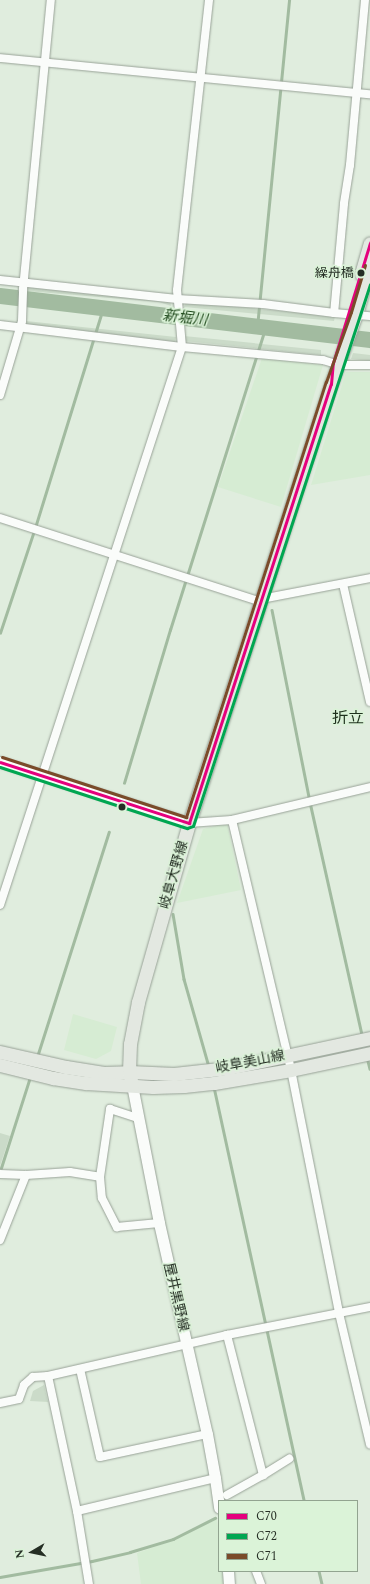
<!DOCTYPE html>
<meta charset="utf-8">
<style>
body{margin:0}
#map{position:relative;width:370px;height:1584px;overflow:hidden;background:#e0edde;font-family:Spectral,"Noto Sans JP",serif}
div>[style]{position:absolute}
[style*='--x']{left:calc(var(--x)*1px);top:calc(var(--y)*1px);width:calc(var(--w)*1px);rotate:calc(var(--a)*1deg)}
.built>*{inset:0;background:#d6ecd3}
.green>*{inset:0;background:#cbdbc9}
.stream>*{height:2.5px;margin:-1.25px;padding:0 1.25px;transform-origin:1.25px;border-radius:1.25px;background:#a2bba0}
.river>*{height:16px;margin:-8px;padding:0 8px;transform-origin:8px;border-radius:8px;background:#a2bba0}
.roads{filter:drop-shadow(0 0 1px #98a297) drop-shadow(0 0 1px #98a297)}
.minor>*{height:8px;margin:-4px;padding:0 4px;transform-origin:4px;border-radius:4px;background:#fafcfa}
.tertiary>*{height:10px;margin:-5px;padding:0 5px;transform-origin:5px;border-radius:5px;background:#fafcfa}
.secondary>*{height:11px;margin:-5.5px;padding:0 5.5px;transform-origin:5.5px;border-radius:5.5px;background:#fafcfa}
.primary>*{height:13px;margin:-6.5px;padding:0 6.5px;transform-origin:6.5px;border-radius:6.5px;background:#e3e8e1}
.bus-1>*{height:3px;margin:-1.5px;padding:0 1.5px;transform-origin:1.5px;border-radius:1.5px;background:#e5007d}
.bus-2>*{height:3px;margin:-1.5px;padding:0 1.5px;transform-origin:1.5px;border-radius:1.5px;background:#00a651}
.bus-3>*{height:3px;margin:-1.5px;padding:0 1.5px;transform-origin:1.5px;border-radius:1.5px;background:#7a4b2a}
.dots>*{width:11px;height:11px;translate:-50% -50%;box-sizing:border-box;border:2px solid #dbf3d8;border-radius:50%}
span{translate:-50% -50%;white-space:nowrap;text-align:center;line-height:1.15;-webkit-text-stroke:3px #dbf3d8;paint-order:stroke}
.bus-label{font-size:13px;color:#252e24}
.right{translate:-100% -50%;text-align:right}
.street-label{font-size:14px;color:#252e24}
.water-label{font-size:15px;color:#204a1d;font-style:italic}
.quarter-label{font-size:16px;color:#1e301c}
.legend{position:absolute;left:218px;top:1500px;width:140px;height:72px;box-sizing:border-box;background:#dbf3d8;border:1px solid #92a490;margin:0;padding:5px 7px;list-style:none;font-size:12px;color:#252e24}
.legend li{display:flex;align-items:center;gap:8px;height:20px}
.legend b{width:20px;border:1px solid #92a490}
.north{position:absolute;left:12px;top:1532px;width:40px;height:40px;-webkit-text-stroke:3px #dbf3d8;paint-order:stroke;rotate:261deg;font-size:11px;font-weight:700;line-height:16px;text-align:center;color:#252e24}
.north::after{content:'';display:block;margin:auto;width:14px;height:18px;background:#252e24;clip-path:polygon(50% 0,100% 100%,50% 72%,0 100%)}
</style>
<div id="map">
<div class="built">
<div style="clip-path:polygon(262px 358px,323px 365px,281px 507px,218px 487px)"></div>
<div style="clip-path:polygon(346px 372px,370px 372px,370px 475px,311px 485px)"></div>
<div style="clip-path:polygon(227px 823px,241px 890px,177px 903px,203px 829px)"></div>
<div style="clip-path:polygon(73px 1014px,117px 1027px,111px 1051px,96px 1059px,64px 1050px)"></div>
<div style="clip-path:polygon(217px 1519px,219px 1532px,219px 1571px,225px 1571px,227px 1584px,141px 1584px,137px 1553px,174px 1540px)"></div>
</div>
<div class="green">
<div style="clip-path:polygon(28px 287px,170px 300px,171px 306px,159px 302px,26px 291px)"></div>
<div style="clip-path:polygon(186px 302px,335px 316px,334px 321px,184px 307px)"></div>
<div style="clip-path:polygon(26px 321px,176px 337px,175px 342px,27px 326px)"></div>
<div style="clip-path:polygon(184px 336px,321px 350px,321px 355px,184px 341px)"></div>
<div style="clip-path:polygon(353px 353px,370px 355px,370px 361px,351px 359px)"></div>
<div style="clip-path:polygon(0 1133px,10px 1136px,0 1166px)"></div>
<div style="clip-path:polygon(44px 1385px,48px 1402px,30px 1401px,33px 1391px)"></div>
</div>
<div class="stream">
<div style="--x:257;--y:327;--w:329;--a:-84.4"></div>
<div style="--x:272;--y:610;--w:196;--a:78.8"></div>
<div style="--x:310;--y:802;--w:239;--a:77.4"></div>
<div style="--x:0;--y:633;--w:108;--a:-71.6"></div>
<div style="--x:34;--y:531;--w:233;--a:-72.8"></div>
<div style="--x:124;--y:783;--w:160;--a:-73.3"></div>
<div style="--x:170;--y:630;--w:317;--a:-72.5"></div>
<div style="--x:173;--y:914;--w:66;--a:80.4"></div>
<div style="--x:184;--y:979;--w:91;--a:74.1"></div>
<div style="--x:37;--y:1057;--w:236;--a:-72.3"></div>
<div style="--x:367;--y:1057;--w:12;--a:76"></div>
<div style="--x:214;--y:1087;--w:424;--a:77.7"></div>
<div style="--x:1;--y:1168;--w:96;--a:-72.3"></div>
<div style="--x:319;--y:1571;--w:13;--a:77"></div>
<div style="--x:0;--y:1577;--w:93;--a:-9.9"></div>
<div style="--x:92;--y:1561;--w:39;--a:-13"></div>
<div style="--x:130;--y:1552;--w:45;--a:-16.8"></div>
<div style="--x:173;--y:1539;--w:47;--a:-26.6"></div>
</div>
<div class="river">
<div style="--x:0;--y:296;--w:373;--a:6.8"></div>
</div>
<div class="roads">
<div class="minor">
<div style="--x:365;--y:0;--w:166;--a:95.2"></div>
<div style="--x:350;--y:165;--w:39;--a:99"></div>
<div style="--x:344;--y:204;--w:109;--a:95.2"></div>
<div style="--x:334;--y:313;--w:36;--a:5"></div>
<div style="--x:0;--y:58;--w:372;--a:5.6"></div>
<div style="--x:0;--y:280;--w:178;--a:6.1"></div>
<div style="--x:177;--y:299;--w:86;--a:3.3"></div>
<div style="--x:263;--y:304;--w:72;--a:7.2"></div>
<div style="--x:0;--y:325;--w:183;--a:6.9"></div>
<div style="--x:182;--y:347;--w:142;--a:5.3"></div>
<div style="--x:323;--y:360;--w:17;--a:17"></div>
<div style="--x:339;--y:365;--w:31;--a:0"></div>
<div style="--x:0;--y:395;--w:77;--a:-73.4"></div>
<div style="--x:22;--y:321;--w:32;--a:-88"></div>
<div style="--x:23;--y:289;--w:290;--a:-84.5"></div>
<div style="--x:0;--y:518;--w:269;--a:17.8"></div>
<div style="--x:256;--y:600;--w:116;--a:-10.9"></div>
<div style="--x:343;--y:584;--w:121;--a:77.1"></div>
<div style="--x:232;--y:820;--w:257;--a:76.7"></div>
<div style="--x:291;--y:1070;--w:248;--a:78.8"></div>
<div style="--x:339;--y:1313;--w:135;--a:76.7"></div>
<div style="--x:189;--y:823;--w:43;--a:-4"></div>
<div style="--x:232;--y:820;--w:142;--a:-13.4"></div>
<div style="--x:0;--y:905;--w:587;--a:-71.94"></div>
<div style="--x:182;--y:347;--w:57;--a:-95"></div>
<div style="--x:177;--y:290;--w:292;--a:-83.7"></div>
<div style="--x:0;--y:1174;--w:26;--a:2"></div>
<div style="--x:26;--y:1175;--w:44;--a:-3.9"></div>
<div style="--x:70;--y:1172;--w:30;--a:9"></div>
<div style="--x:100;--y:1177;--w:21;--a:85"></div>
<div style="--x:102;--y:1198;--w:33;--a:63"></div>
<div style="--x:117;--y:1227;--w:42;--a:-5.4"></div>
<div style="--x:100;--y:1177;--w:69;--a:-81.6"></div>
<div style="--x:110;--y:1109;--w:29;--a:18"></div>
<div style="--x:0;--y:1240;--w:70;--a:-68.2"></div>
<div style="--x:227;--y:1335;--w:145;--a:75.6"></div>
<div style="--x:80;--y:1369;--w:90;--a:77.2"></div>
<div style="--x:100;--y:1457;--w:109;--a:-12.1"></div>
<div style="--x:48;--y:1376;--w:138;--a:77.9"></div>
<div style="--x:77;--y:1511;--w:74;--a:80.7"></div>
<div style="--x:0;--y:1403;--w:19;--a:-12"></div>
<div style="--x:19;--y:1399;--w:15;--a:-70"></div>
<div style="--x:24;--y:1385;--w:12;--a:-42"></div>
<div style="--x:33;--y:1377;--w:15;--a:-4"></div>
<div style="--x:48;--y:1376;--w:184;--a:-12.9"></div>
<div style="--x:227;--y:1335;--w:146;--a:-11.1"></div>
<div style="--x:227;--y:1495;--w:41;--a:-29.1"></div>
<div style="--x:263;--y:1475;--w:31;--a:-32"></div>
<div style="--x:77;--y:1511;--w:142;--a:-13.4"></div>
<div style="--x:256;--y:1571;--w:14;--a:69"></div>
</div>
<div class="tertiary">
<div style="--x:0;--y:762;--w:199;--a:17.9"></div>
</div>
<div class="secondary">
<div style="--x:132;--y:1085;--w:141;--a:78.9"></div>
<div style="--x:159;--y:1223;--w:216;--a:77.2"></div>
<div style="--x:207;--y:1434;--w:45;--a:79.7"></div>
<div style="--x:215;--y:1478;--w:30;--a:82"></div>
<div style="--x:228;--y:1571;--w:13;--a:86"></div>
</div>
<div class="primary">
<div style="--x:361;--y:274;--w:32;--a:-74"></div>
<div style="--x:0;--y:1052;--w:68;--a:12.8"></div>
<div style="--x:66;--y:1067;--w:38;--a:9"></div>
<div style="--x:104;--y:1073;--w:25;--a:-2"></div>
<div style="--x:129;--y:1072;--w:45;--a:2.5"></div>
<div style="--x:174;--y:1074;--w:55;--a:-6.2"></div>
<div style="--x:229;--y:1068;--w:144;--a:-12"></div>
<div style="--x:0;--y:1065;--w:55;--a:13.8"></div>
<div style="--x:53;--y:1078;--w:33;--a:9"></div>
<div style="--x:86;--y:1083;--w:67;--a:3.4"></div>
<div style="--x:153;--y:1087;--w:31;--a:-2"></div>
<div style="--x:184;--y:1086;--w:30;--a:-6"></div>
<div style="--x:214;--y:1083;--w:78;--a:-9.6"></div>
<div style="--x:291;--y:1070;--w:81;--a:-12.1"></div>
<div style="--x:132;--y:1085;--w:13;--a:-103"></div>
<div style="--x:129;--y:1072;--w:28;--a:-88"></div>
<div style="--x:130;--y:1044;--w:43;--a:-79.2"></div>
<div style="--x:138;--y:1002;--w:186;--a:-74.1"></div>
<div style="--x:189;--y:823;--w:461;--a:-72.1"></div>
<div style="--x:331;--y:384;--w:74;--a:-70.3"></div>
<div style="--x:356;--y:314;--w:50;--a:-73.7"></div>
</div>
</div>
<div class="bus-1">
<div style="--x:0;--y:762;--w:199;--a:17.9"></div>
<div style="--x:189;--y:823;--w:461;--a:-72.1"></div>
<div style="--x:331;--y:384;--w:21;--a:-85"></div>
<div style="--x:333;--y:363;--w:126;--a:-72.9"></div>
</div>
<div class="bus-2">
<div style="--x:0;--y:767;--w:197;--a:18.1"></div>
<div style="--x:187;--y:828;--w:6;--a:-18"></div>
<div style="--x:193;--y:826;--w:570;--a:-71.91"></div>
</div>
<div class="bus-3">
<div style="--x:2;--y:757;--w:194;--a:18.1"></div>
<div style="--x:186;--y:817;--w:457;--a:-72.2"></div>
<div style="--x:326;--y:382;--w:74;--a:-70.3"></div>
<div style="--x:351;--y:312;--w:49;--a:-73.4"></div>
</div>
<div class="dots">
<div style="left:361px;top:273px;background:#252e24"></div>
<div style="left:122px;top:807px;background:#252e24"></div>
</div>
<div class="bus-label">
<span class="right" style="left:354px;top:273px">繰舟橋</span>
</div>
<div class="street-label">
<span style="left:174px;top:875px;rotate:-74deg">岐阜大野線</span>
<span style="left:250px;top:1062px;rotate:-11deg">岐阜美山線</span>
<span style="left:176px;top:1297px;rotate:77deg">屋井黒野線</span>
</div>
<div class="water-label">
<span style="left:185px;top:318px;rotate:7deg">新堀川</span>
</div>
<div class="quarter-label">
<span style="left:348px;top:718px">折立</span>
</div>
<ul class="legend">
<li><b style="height:5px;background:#e5007d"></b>C70</li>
<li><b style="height:5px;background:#00a651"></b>C72</li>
<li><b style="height:5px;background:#7a4b2a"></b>C71</li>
</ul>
<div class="north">N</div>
</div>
